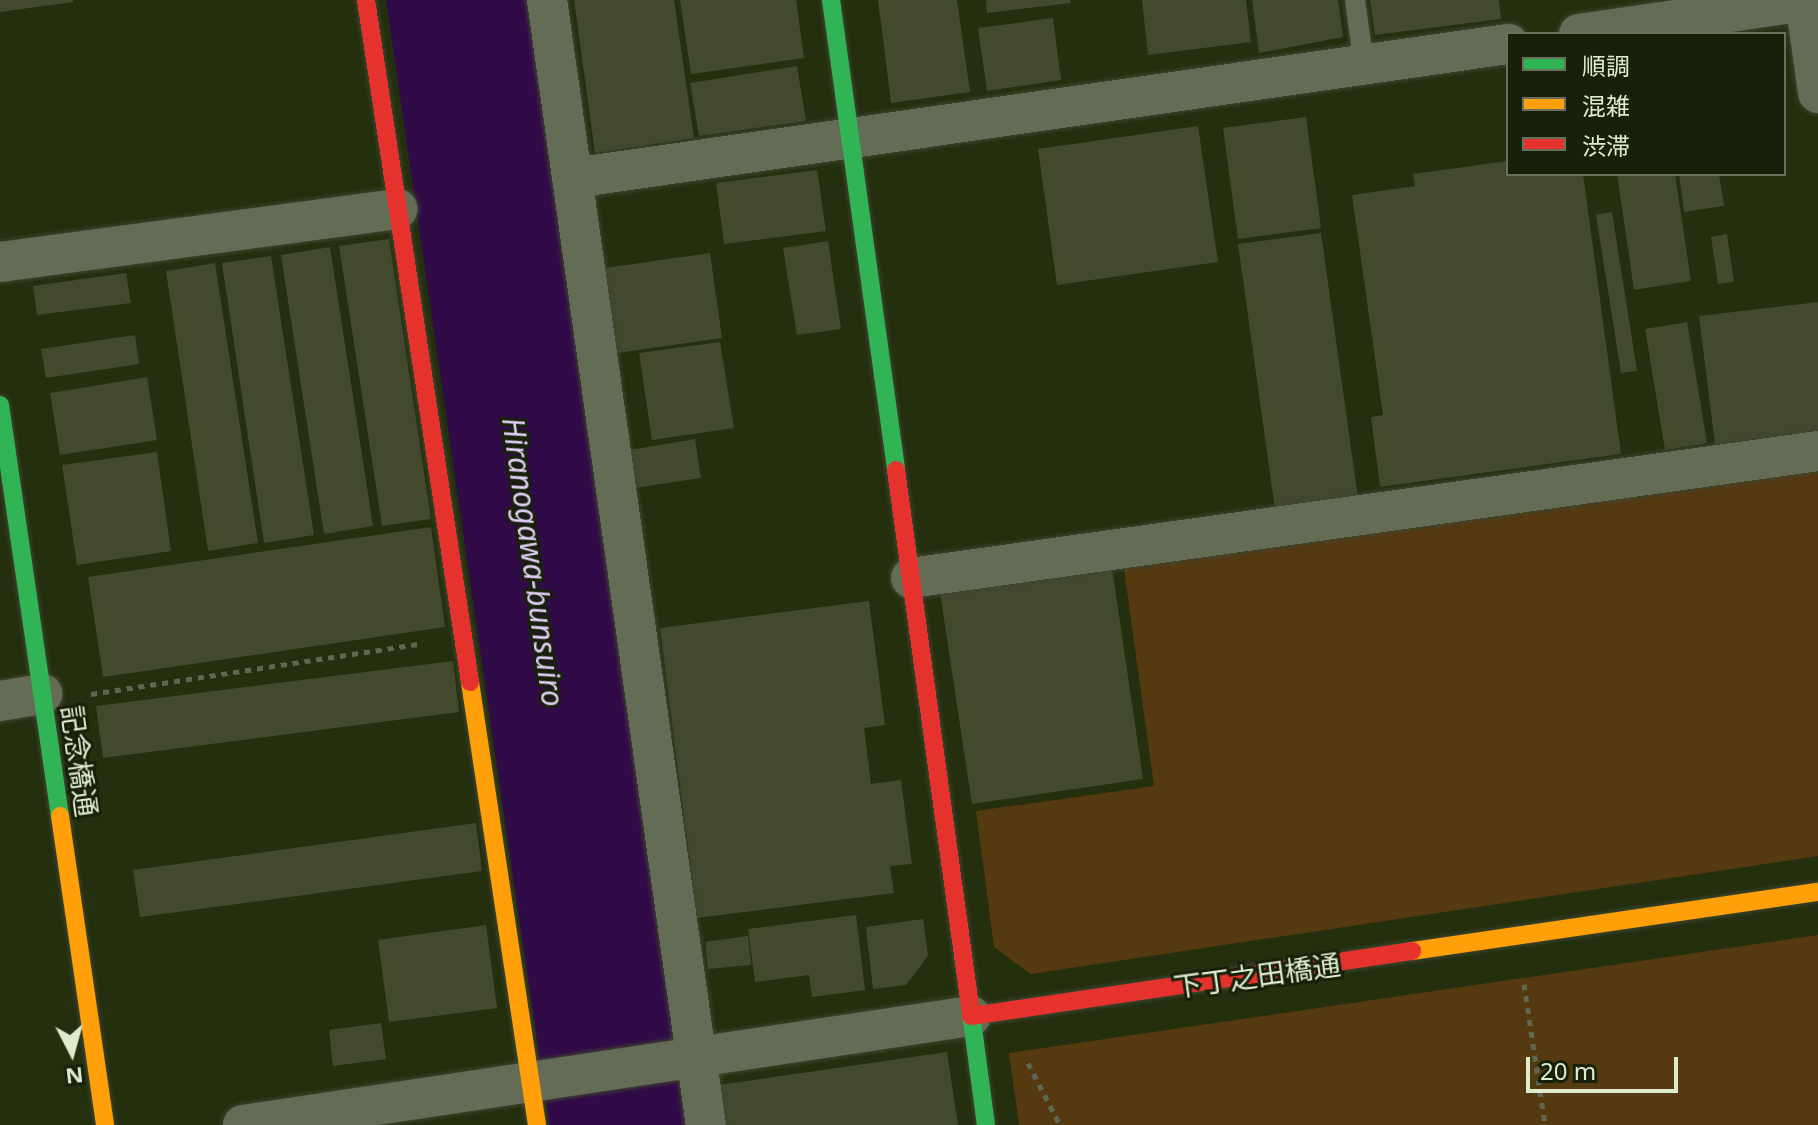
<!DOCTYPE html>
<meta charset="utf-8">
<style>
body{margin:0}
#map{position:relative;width:1818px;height:1125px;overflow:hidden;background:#242f0e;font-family:"Noto Sans","Noto Sans JP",sans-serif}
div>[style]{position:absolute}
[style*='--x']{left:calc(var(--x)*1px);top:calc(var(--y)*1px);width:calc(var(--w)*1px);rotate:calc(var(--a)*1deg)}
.green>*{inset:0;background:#553911}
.water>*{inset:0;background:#310a48}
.building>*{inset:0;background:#43492d}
.path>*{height:5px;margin-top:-2.5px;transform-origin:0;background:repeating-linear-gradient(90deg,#5f6651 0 6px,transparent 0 12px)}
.roads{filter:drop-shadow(0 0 2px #3e4630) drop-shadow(0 0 2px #3e4630)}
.lane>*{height:20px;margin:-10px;padding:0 10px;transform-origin:10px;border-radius:10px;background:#646c56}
.street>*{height:40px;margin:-20px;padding:0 20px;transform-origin:20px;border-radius:20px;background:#646c56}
.fast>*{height:18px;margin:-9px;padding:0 9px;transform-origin:9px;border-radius:9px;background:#30b455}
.slow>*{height:18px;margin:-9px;padding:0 9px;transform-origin:9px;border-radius:9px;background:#ff9f0a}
.jam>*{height:18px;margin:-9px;padding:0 9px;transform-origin:9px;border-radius:9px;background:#e5322d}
span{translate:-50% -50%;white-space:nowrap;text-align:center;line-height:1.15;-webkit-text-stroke:6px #172009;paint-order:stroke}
.street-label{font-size:28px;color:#deebce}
.water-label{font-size:30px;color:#e0cdf6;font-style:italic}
.legend{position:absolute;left:1506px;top:32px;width:280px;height:144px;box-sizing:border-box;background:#172009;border:2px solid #677158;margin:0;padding:10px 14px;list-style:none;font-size:24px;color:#deebce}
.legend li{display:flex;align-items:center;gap:16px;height:40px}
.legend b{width:40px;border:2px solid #677158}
.north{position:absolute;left:32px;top:1013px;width:80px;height:80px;-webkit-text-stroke:6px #172009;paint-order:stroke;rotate:174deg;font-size:22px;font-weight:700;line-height:32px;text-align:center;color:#deebce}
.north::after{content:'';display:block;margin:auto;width:28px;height:36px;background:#deebce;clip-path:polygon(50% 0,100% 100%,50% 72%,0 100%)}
.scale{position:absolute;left:1526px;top:1057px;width:152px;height:36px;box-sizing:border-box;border:4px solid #deebce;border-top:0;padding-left:10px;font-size:24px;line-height:28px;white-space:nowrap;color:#deebce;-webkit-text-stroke:6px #172009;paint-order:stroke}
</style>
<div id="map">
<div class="green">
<div style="clip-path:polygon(1818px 456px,1818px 856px,1031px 974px,994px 947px,976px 811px,1154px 786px,1122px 555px)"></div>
<div style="clip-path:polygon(1818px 935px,1818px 1125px,1019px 1125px,1009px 1053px)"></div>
</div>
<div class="water">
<div style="clip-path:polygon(386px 0,527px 0,689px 1125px,549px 1125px)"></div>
</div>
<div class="building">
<div style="clip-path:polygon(0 0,73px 0,73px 2px,0 12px)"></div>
<div style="clip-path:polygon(574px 0,674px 0,694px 138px,595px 153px)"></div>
<div style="clip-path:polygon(680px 0,796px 0,804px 58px,691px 74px)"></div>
<div style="clip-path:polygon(878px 0,957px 0,970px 92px,891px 103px)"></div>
<div style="clip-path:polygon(986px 0,1070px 0,1071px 3px,987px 13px)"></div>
<div style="clip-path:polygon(1142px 0,1246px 0,1251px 42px,1148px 55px)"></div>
<div style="clip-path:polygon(1252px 0,1338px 0,1343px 37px,1259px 53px)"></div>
<div style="clip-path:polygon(1370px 0,1499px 0,1501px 19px,1375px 35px)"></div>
<div style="clip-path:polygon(1053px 18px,1061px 80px,987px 91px,978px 28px)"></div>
<div style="clip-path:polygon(797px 66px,806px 121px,699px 136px,690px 83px)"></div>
<div style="clip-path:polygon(1306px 117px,1321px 228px,1238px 239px,1223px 128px)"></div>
<div style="clip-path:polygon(1198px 126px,1218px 262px,1057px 285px,1038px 149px)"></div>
<div style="clip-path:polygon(1508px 161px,1508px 174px,1583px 174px,1621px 454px,1380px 487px,1371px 417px,1383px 415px,1352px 195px,1415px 186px,1413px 174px)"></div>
<div style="clip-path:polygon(817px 170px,826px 231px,724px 244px,716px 183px)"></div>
<div style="clip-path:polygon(1617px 174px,1675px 174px,1691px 281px,1634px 290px)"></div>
<div style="clip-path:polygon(1679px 174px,1719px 174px,1724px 206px,1684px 212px)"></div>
<div style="clip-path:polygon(1612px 212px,1637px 371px,1621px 373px,1596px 215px)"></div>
<div style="clip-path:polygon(1321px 233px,1358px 498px,1275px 510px,1238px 244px)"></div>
<div style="clip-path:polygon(1727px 234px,1734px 282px,1718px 284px,1711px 237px)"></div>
<div style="clip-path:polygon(389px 239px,431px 519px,382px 526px,339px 246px)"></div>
<div style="clip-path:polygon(828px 241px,841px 329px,797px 335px,783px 248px)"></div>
<div style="clip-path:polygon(330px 247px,373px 526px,324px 534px,281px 255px)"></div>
<div style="clip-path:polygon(710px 253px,722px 338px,617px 353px,605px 268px)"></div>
<div style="clip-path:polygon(271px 256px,314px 535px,264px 543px,222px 263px)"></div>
<div style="clip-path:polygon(215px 263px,258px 543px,208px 551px,166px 271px)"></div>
<div style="clip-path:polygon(126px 273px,131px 303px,37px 315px,33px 286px)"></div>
<div style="clip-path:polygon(1818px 302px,1818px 432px,1715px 444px,1699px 316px)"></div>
<div style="clip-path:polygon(1687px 322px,1707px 443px,1665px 450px,1645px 329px)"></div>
<div style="clip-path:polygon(135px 335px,139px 364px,46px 378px,41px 349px)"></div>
<div style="clip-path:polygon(720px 342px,734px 428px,652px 440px,639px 353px)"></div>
<div style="clip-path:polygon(147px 377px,157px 440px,60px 455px,50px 393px)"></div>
<div style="clip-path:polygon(695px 439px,701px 478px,635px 488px,629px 450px)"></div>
<div style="clip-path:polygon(157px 452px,171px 551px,77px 565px,62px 465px)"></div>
<div style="clip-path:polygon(431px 527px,445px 627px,103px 677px,88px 577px)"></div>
<div style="clip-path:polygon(1111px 561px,1143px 779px,972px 804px,939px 586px)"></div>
<div style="clip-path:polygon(869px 601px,885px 725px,864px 728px,871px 784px,901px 780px,912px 864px,890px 866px,894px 893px,697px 918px,660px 628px)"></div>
<div style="clip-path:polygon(453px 661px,459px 712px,103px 758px,96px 706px)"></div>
<div style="clip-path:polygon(476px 823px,482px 871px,140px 917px,133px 870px)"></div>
<div style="clip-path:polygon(856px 915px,865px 990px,812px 997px,809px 975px,755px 982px,748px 929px)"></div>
<div style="clip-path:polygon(923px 919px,928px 956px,906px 985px,873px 989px,866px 927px)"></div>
<div style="clip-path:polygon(486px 925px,497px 1008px,389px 1022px,378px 940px)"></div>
<div style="clip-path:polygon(748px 936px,751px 965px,708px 969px,705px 942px)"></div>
<div style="clip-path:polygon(381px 1023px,386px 1059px,333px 1066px,329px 1030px)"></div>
<div style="clip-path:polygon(947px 1052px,958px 1125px,725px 1125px,719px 1085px)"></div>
</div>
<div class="path">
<div style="--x:91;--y:694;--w:331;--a:-8.7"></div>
<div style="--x:1524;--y:984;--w:143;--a:81.5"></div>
<div style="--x:1028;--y:1063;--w:70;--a:62.7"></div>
</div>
<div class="roads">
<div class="lane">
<div style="--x:1355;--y:0;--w:66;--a:82.1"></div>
</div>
<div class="street">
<div style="--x:547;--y:0;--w:1136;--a:81.96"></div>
<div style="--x:1805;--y:0;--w:94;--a:82"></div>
<div style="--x:1579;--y:34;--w:236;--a:-8.3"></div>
<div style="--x:573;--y:178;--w:945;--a:-8.16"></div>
<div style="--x:0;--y:262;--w:401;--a:-7.6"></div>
<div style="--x:911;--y:578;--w:916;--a:-7.97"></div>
<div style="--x:0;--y:701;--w:43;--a:-9.5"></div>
<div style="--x:243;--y:1125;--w:736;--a:-8.52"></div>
</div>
<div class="fast">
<div style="--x:831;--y:0;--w:474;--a:82.1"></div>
<div style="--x:0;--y:405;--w:415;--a:81.7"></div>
<div style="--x:971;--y:1013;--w:113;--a:82.4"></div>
</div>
<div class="slow">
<div style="--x:470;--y:682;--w:448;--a:81.4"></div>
<div style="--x:60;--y:816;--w:312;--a:81.7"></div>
<div style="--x:1412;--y:951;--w:410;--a:-8.3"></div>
</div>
<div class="jam">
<div style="--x:366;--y:0;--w:690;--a:81.33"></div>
<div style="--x:896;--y:470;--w:548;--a:82.14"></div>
<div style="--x:971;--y:1016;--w:446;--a:-8.4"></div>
</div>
</div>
<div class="street-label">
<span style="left:80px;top:761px;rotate:82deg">記念橋通</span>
<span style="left:1257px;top:975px;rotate:-8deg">下丁之田橋通</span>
</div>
<div class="water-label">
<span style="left:533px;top:562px;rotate:82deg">Hiranogawa-bunsuiro</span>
</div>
<ul class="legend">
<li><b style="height:10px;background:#30b455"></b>順調</li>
<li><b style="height:10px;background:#ff9f0a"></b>混雑</li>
<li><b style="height:10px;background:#e5322d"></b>渋滞</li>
</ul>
<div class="north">N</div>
<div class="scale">20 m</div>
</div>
